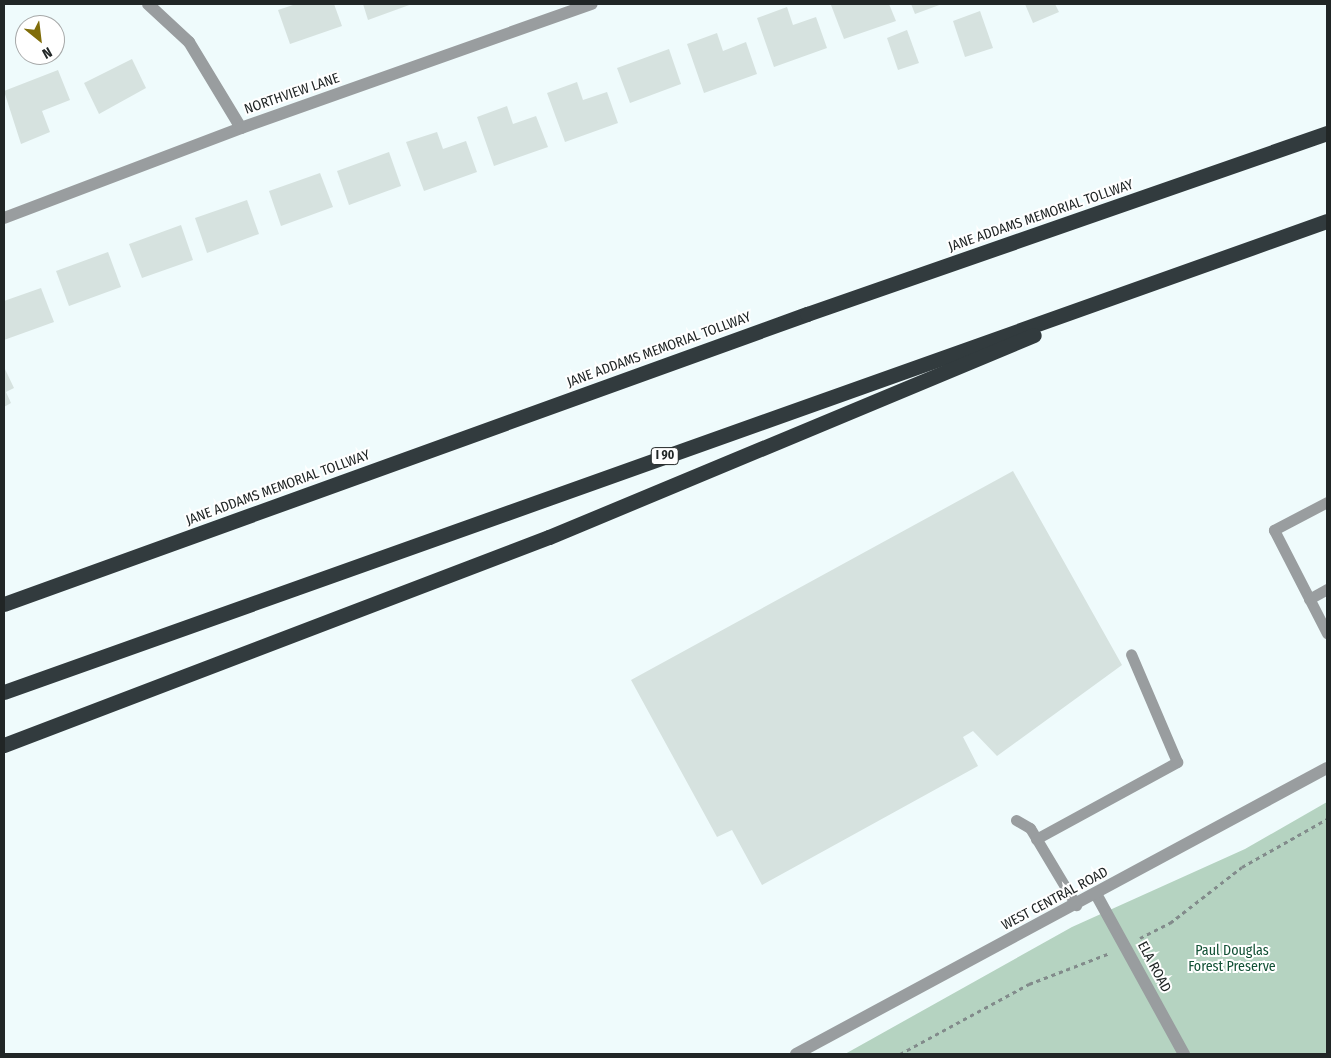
<!DOCTYPE html>
<style>
body{margin:0}
#map{position:relative;width:1331px;height:1058px;overflow:hidden;background:#effbfc;font-family:"Fira Sans Condensed",sans-serif}
div>[style]{position:absolute}
[style*='--x']{left:calc(var(--x)*1px);top:calc(var(--y)*1px);width:calc(var(--w)*1px);rotate:calc(var(--a)*1deg)}
.green>*{inset:0;background:#b5d3c1}
.building>*{inset:0;background:#d6e2df}
.path>*{height:3px;margin-top:-1.5px;transform-origin:0;background:repeating-linear-gradient(90deg,#828b8b 0 4px,transparent 0 8px)}
.service>*{height:11px;margin:-5.5px;padding:0 5.5px;transform-origin:5.5px;border-radius:5.5px;background:#999d9f}
.minor>*{height:12px;margin:-6px;padding:0 6px;transform-origin:6px;border-radius:6px;background:#999d9f}
.tertiary>*{height:12px;margin:-6px;padding:0 6px;transform-origin:6px;border-radius:6px;background:#999d9f}
.motorway>*{height:15px;margin:-7.5px;padding:0 7.5px;transform-origin:7.5px;border-radius:7.5px;background:#323b3e}
span{translate:-50% -50%;white-space:nowrap;text-align:center;line-height:1.15;-webkit-text-stroke:4px #fff;paint-order:stroke}
.shield-label span{padding:1px 4px;background:#fff;border:1px solid;border-radius:4px;-webkit-text-stroke-width:0}
.shield-label{font-size:12px;color:#212626;font-weight:700}
.street-label{font-size:14px;color:#212626}
.park-label{font-size:14px;color:#125135}
.frame{position:absolute;inset:0;border:5px solid #212626;pointer-events:none}
.north{position:absolute;left:15px;top:15px;width:50px;height:50px;box-sizing:border-box;background:#fff;border:1px solid #a6a8a8;border-radius:50%;rotate:151deg;font-size:14px;font-weight:700;line-height:20px;text-align:center;color:#212626}
.north::after{content:'';display:block;margin:auto;width:18px;height:22px;background:#806d09;clip-path:polygon(50% 0,100% 100%,50% 72%,0 100%)}
</style>
<div id="map">
<div class="green">
<div style="clip-path:polygon(1327px 802px,1327px 1054px,845px 1054px,1072px 927px,1245px 849px)"></div>
</div>
<div class="building">
<div style="clip-path:polygon(296px 4px,334px 4px,342px 26px,290px 44px,278px 10px)"></div>
<div style="clip-path:polygon(363px 4px,412px 4px,368px 20px)"></div>
<div style="clip-path:polygon(835px 4px,889px 4px,896px 21px,844px 39px,831px 5px)"></div>
<div style="clip-path:polygon(911px 4px,942px 4px,915px 14px)"></div>
<div style="clip-path:polygon(1025px 4px,1055px 4px,1059px 12px,1033px 23px)"></div>
<div style="clip-path:polygon(787px 7px,793px 25px,816px 17px,827px 48px,774px 67px,757px 18px)"></div>
<div style="clip-path:polygon(980px 11px,993px 48px,965px 57px,953px 21px)"></div>
<div style="clip-path:polygon(907px 30px,919px 63px,898px 70px,887px 38px)"></div>
<div style="clip-path:polygon(717px 33px,723px 51px,746px 42px,757px 74px,704px 93px,687px 44px)"></div>
<div style="clip-path:polygon(669px 49px,681px 84px,630px 103px,617px 68px)"></div>
<div style="clip-path:polygon(132px 59px,146px 88px,99px 114px,84px 83px)"></div>
<div style="clip-path:polygon(58px 70px,70px 100px,42px 111px,50px 132px,21px 144px,4px 91px)"></div>
<div style="clip-path:polygon(577px 82px,583px 100px,607px 92px,618px 123px,565px 142px,547px 93px)"></div>
<div style="clip-path:polygon(507px 106px,513px 124px,536px 116px,548px 147px,494px 166px,477px 117px)"></div>
<div style="clip-path:polygon(437px 132px,443px 149px,466px 141px,477px 172px,424px 191px,406px 142px)"></div>
<div style="clip-path:polygon(389px 152px,401px 186px,349px 205px,337px 171px)"></div>
<div style="clip-path:polygon(320px 173px,333px 207px,281px 226px,269px 191px)"></div>
<div style="clip-path:polygon(247px 200px,259px 234px,207px 253px,195px 218px)"></div>
<div style="clip-path:polygon(181px 225px,193px 260px,142px 278px,129px 244px)"></div>
<div style="clip-path:polygon(108px 252px,121px 287px,69px 306px,56px 271px)"></div>
<div style="clip-path:polygon(41px 288px,54px 322px,4px 340px,4px 301px)"></div>
<div style="clip-path:polygon(4px 367px,14px 388px,6px 392px,11px 403px,4px 407px)"></div>
<div style="clip-path:polygon(1013px 471px,1122px 665px,997px 756px,973px 731px,963px 737px,978px 766px,762px 885px,732px 830px,717px 837px,631px 680px)"></div>
</div>
<div class="path">
<div style="--x:1140;--y:938;--w:34;--a:-27"></div>
<div style="--x:1170;--y:923;--w:91;--a:-37.9"></div>
<div style="--x:1242;--y:867;--w:98;--a:-29.5"></div>
<div style="--x:900;--y:1054;--w:147;--a:-28.5"></div>
<div style="--x:1029;--y:984;--w:87;--a:-20.9"></div>
</div>
<div class="service">
<div style="--x:1327;--y:502;--w:60;--a:152.2"></div>
<div style="--x:1274;--y:530;--w:116;--a:62.8"></div>
<div style="--x:1309;--y:599;--w:21;--a:-29"></div>
<div style="--x:1016;--y:820;--w:16;--a:30"></div>
<div style="--x:1030;--y:828;--w:90;--a:59.1"></div>
<div style="--x:1036;--y:839;--w:161;--a:-28.6"></div>
<div style="--x:1177;--y:762;--w:117;--a:-113.1"></div>
</div>
<div class="minor">
<div style="--x:148;--y:4;--w:56;--a:42.8"></div>
<div style="--x:189;--y:42;--w:100;--a:58.8"></div>
<div style="--x:4;--y:218;--w:254;--a:-20.8"></div>
<div style="--x:241;--y:128;--w:372;--a:-19.5"></div>
</div>
<div class="tertiary">
<div style="--x:1096;--y:894;--w:183;--a:61.2"></div>
<div style="--x:796;--y:1054;--w:603;--a:-28.31"></div>
</div>
<div class="motorway">
<div style="--x:4;--y:604;--w:854;--a:-19.86"></div>
<div style="--x:807;--y:314;--w:551;--a:-19.19"></div>
<div style="--x:4;--y:692;--w:1404;--a:-19.6"></div>
<div style="--x:4;--y:745;--w:583;--a:-20.89"></div>
<div style="--x:549;--y:537;--w:525;--a:-22.61"></div>
</div>
<div class="shield-label">
<span style="left:665px;top:456px">I 90</span>
</div>
<div class="street-label">
<span style="left:292px;top:94px;rotate:-19deg">NORTHVIEW LANE</span>
<span style="left:1041px;top:216px;rotate:-19deg">JANE ADDAMS MEMORIAL TOLLWAY</span>
<span style="left:659px;top:350px;rotate:-20deg">JANE ADDAMS MEMORIAL TOLLWAY</span>
<span style="left:278px;top:488px;rotate:-20deg">JANE ADDAMS MEMORIAL TOLLWAY</span>
<span style="left:1055px;top:899px;rotate:-28deg">WEST CENTRAL ROAD</span>
<span style="left:1154px;top:967px;rotate:62deg">ELA ROAD</span>
</div>
<div class="park-label">
<span style="left:1232px;top:959px">Paul Douglas<br>Forest Preserve</span>
</div>
<div class="frame"></div>
<div class="north">N</div>
</div>
